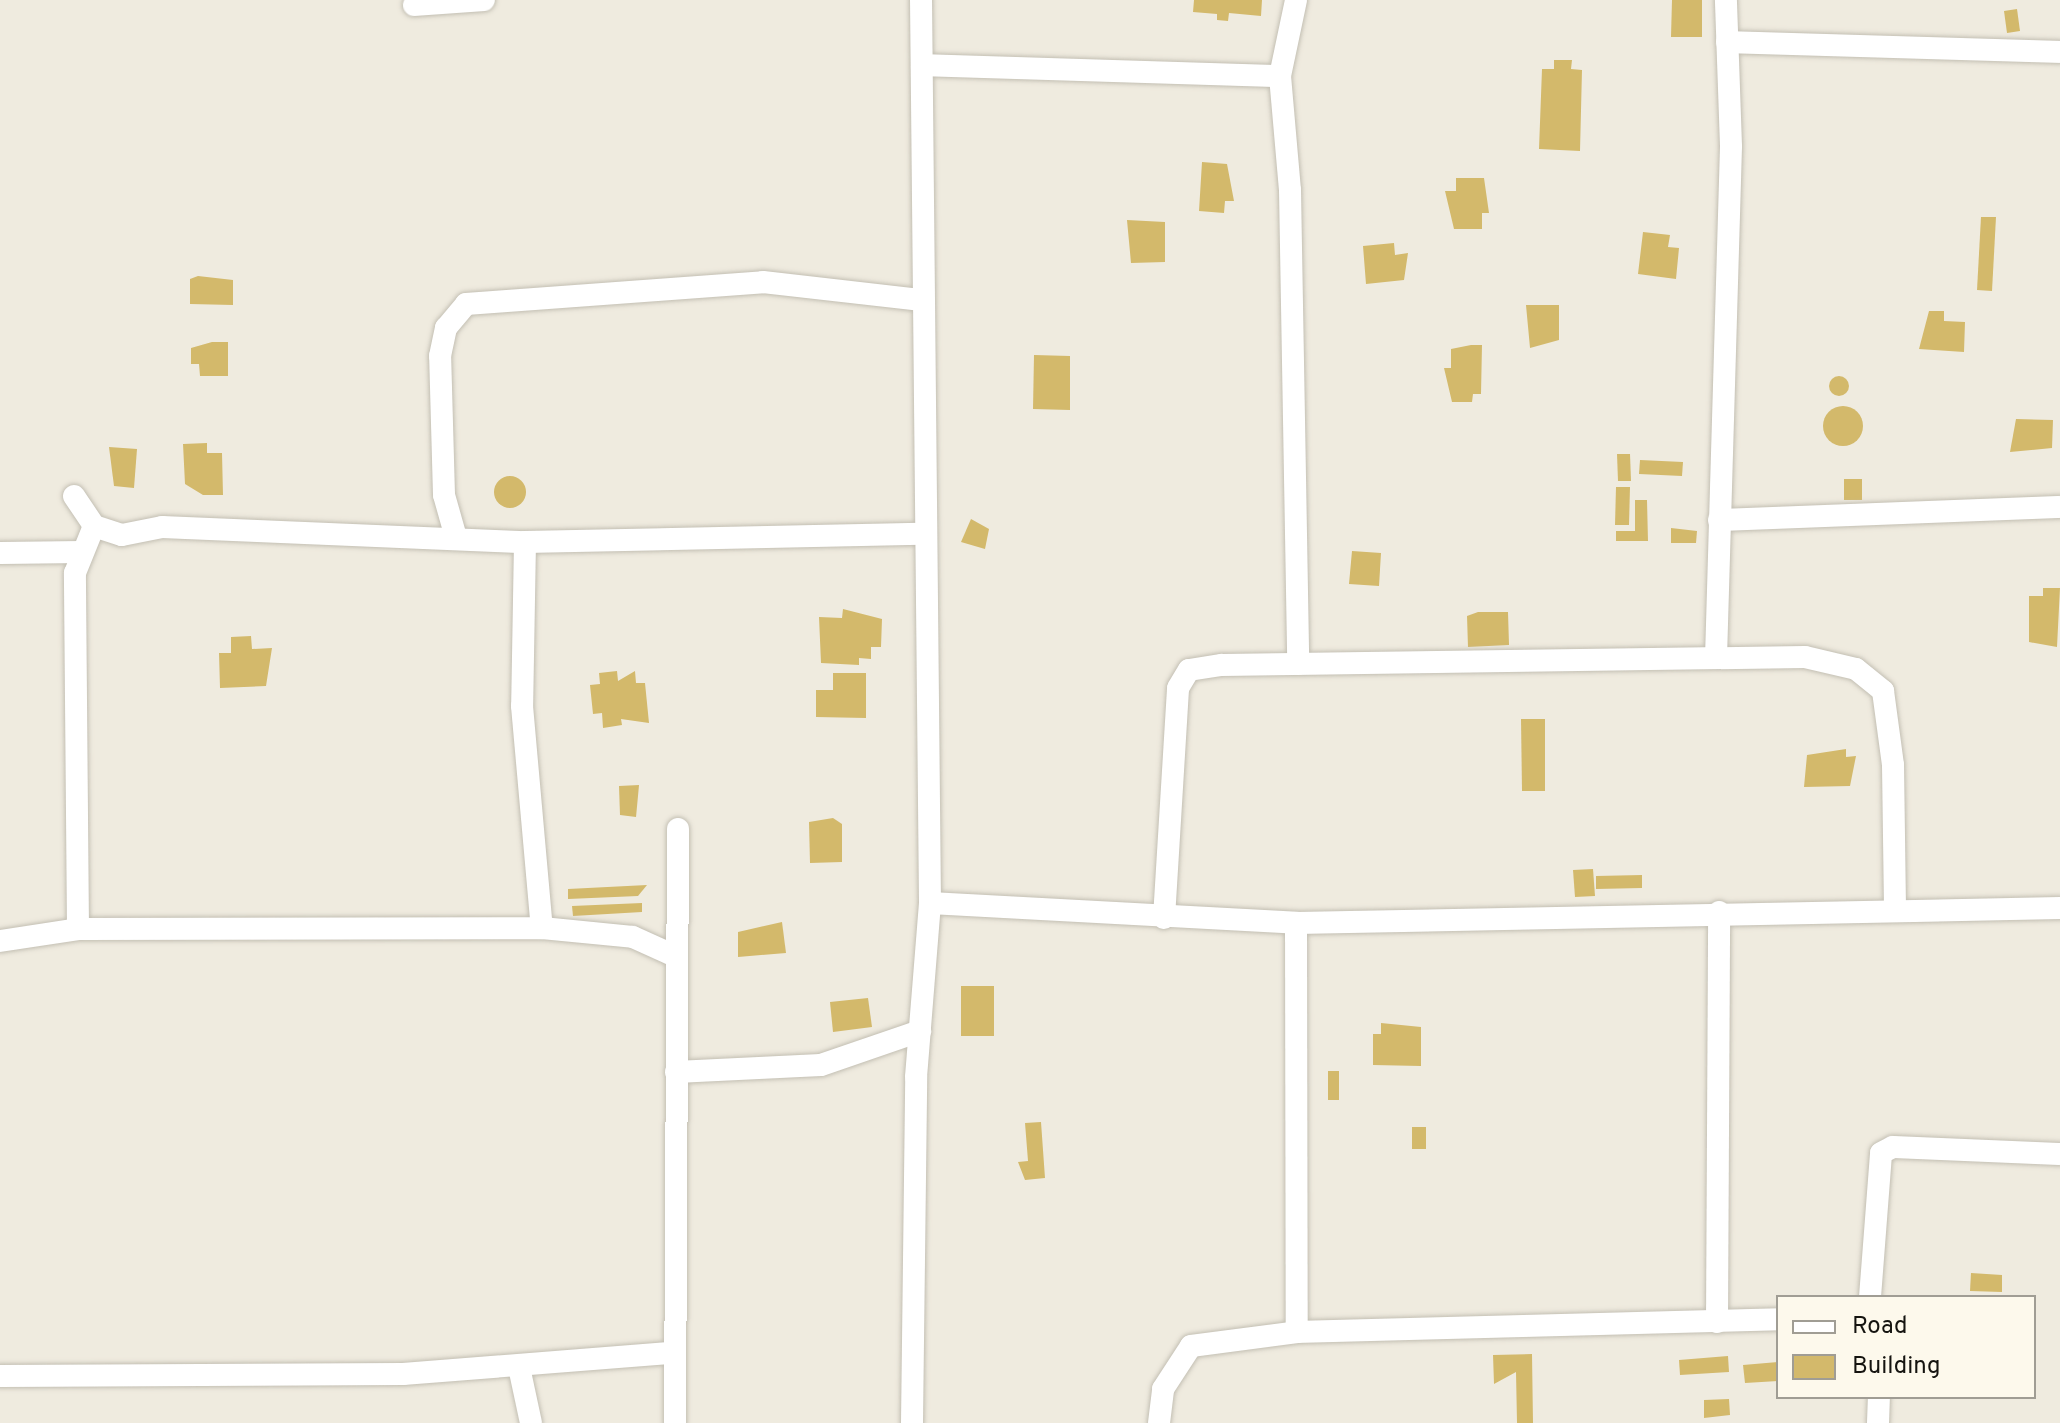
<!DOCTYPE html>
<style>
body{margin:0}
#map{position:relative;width:2060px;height:1423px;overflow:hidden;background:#efebdf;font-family:Overpass,sans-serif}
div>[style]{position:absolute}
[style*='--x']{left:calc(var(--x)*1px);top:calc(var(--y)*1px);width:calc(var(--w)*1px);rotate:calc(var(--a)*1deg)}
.building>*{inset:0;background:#d3b96b}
.round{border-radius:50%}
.roads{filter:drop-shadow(0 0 2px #c3bfb3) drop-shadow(0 0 2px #c3bfb3)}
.minor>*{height:22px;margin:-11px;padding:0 11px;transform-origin:11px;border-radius:11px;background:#fff}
span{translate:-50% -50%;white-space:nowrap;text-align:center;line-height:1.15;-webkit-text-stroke:6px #fdf9ec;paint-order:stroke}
.legend{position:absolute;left:1776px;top:1295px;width:260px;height:104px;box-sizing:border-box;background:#fdf9ec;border:2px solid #a09d94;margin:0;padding:10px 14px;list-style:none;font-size:24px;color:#151410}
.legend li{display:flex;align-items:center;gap:16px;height:40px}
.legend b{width:40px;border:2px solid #a09d94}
</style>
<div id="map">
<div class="building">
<div style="clip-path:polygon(1194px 0,1262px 0,1261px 16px,1229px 13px,1228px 21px,1217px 20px,1217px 14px,1193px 12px)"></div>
<div style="clip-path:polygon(1672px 0,1702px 0,1702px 37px,1671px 37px)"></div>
<div style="clip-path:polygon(2017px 9px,2020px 31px,2007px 33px,2004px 11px)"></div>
<div style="clip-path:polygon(1554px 60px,1572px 60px,1571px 69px,1582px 70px,1580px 151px,1539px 149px,1542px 69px,1554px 69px)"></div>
<div style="clip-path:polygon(1202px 162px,1227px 164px,1234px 201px,1225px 201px,1224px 213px,1199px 211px)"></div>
<div style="clip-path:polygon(1456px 178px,1484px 178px,1489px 213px,1482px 213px,1482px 229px,1454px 229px,1445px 191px,1456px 191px)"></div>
<div style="clip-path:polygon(1981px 217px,1996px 217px,1992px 291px,1977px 290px)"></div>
<div style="clip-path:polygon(1127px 220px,1165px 222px,1165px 262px,1131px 263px)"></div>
<div style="clip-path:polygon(1643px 232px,1670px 235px,1668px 247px,1679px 248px,1676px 279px,1638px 274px)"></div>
<div style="clip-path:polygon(1394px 243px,1395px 255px,1408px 253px,1404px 280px,1366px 284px,1363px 246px)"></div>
<div style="clip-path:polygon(198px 276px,233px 280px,233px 305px,190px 304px,190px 279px)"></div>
<div style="clip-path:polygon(1526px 305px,1559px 305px,1559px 340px,1530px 348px)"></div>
<div style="clip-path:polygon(1929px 311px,1944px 311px,1944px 321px,1965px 322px,1964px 352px,1919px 349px)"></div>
<div style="clip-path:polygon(212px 342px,228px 342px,228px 376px,200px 376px,199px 364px,191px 364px,191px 348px)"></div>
<div style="clip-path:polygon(1471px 345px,1482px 345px,1481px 394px,1473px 394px,1472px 402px,1452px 402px,1444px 368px,1451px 368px,1451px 349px)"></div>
<div style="clip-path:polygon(1034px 355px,1070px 356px,1070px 410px,1033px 409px)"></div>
<div class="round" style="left:1829px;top:376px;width:20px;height:20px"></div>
<div class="round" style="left:1823px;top:406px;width:40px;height:40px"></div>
<div style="clip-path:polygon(2016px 419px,2053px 420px,2052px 448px,2010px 452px)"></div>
<div style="clip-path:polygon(207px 443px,207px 453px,222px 453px,223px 495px,203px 495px,185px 484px,183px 444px)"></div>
<div style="clip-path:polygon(109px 447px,137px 449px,134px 488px,114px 486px)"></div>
<div style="clip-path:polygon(1617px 454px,1630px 454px,1631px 481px,1618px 481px)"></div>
<div style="clip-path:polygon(1640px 460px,1683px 462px,1682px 476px,1639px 474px)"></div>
<div class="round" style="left:494px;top:476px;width:32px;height:32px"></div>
<div style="clip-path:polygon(1844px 479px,1862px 479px,1862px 500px,1844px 500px)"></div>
<div style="clip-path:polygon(1616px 487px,1630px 487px,1629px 525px,1615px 525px)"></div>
<div style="clip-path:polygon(1635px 500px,1647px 500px,1648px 541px,1616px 541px,1616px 531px,1635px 531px)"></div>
<div style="clip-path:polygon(971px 519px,989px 529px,985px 549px,961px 542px)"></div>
<div style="clip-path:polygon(1671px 528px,1697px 531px,1696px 543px,1671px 543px)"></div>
<div style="clip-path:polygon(1352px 551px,1381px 553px,1379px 586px,1349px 584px)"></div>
<div style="clip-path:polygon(2043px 588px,2060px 588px,2057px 647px,2029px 642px,2029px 596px,2043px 596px)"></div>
<div style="clip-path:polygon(843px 609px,882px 619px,881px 647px,871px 647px,871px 659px,859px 658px,859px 665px,821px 663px,819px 617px,842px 618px)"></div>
<div style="clip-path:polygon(1478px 612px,1508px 612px,1509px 645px,1468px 647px,1467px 616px)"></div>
<div style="clip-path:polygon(251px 636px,252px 649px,272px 648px,266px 686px,220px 688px,219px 653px,231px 653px,231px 637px)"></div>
<div style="clip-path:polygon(617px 671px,618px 681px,635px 671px,636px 683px,645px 683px,649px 723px,621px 719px,622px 725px,603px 728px,602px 713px,593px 714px,590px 685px,600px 684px,599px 673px)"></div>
<div style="clip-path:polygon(833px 673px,866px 673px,866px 718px,816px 717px,816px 690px,833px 690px)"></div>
<div style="clip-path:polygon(1521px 719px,1545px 719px,1545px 791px,1522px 791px)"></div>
<div style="clip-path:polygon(1846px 749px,1846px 757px,1856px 756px,1850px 786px,1804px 787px,1807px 755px)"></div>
<div style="clip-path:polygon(639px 785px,636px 817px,620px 815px,619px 786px)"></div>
<div style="clip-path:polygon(833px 818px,842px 824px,842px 862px,810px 863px,809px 822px)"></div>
<div style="clip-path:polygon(1593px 869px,1595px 896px,1575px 897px,1573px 870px)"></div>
<div style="clip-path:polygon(1642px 875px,1642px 888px,1596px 889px,1596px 876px)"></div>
<div style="clip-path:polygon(647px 885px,638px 896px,568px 899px,568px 889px)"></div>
<div style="clip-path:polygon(642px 903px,642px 912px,573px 916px,572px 906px)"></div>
<div style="clip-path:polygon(782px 922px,786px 953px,738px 957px,738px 932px)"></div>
<div style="clip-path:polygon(961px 986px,994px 986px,994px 1036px,961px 1036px)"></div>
<div style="clip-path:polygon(868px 998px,872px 1027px,833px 1032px,830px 1002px)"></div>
<div style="clip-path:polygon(1381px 1023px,1421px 1027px,1421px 1066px,1373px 1065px,1373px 1034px,1381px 1034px)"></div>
<div style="clip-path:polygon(1328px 1071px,1339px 1071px,1339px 1100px,1328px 1100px)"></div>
<div style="clip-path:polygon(1041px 1122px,1045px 1178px,1025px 1180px,1018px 1162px,1028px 1161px,1025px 1123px)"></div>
<div style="clip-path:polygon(1412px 1127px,1426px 1127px,1426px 1149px,1412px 1149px)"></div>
<div style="clip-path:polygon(1971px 1273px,2002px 1275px,2002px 1292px,1970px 1291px)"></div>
<div style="clip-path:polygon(1532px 1354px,1533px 1423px,1517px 1423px,1516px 1372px,1494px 1384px,1493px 1355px)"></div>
<div style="clip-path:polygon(1728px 1356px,1729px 1372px,1680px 1375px,1679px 1360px)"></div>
<div style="clip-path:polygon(1778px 1362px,1778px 1381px,1745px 1383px,1743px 1365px)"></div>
<div style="clip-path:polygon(1729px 1399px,1730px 1415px,1704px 1418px,1704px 1400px)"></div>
</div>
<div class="roads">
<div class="minor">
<div style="--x:414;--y:5;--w:70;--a:-4.1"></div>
<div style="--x:1727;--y:42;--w:333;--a:1.7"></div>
<div style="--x:922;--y:65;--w:358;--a:1.8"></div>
<div style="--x:1280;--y:76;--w:114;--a:85"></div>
<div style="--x:1290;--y:190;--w:474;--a:89"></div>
<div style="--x:1280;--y:76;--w:78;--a:-78.1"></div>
<div style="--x:74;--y:496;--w:36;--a:56"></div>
<div style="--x:94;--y:526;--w:29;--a:18"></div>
<div style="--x:122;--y:535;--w:41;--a:-11.3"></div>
<div style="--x:162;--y:527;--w:363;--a:2.4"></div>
<div style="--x:525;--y:542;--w:396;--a:-1.2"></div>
<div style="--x:1719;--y:520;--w:341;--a:-2.2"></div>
<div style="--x:455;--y:534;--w:41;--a:-105.8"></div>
<div style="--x:444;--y:495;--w:139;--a:-91.6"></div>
<div style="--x:440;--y:356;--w:29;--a:-78"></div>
<div style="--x:446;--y:328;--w:31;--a:-50"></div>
<div style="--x:466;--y:304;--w:298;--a:-4.2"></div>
<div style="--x:763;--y:282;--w:160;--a:6.5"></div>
<div style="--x:525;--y:542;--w:164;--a:91"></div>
<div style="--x:522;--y:706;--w:223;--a:84.9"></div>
<div style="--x:0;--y:553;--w:82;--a:-0.7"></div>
<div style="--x:1716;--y:658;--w:512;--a:-88.32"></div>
<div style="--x:1731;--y:146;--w:146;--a:-92"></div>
<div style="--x:930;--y:903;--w:367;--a:3.1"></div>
<div style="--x:1296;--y:923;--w:764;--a:-1.12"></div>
<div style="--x:1164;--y:918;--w:230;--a:-86.5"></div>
<div style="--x:1178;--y:688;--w:21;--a:-59"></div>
<div style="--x:1189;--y:670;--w:33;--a:-9"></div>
<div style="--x:1222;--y:665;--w:583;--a:-0.79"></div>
<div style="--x:1805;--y:657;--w:52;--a:13.2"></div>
<div style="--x:1856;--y:669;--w:35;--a:39"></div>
<div style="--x:1883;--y:691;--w:75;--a:82.3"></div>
<div style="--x:1893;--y:765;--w:141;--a:89.2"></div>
<div style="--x:1296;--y:923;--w:409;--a:89.9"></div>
<div style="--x:78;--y:929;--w:356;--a:-90.5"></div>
<div style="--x:75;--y:573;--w:51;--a:-68"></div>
<div style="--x:0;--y:941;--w:79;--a:-8.7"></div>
<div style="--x:78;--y:929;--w:464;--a:-0.1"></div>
<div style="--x:542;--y:928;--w:91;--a:5.6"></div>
<div style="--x:633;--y:937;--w:46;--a:24.3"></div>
<div style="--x:676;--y:1072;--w:145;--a:-2.8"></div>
<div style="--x:821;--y:1065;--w:105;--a:-19"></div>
<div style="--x:1870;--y:1297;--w:144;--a:-85.6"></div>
<div style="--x:1881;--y:1153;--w:13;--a:-27"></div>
<div style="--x:1893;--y:1147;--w:167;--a:2.4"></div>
<div style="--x:1717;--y:1322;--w:410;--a:-89.7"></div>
<div style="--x:519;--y:1367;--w:57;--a:77.9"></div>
<div style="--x:0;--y:1376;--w:403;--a:-0.3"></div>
<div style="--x:403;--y:1374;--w:270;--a:-4.5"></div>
<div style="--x:675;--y:1423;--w:594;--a:-89.71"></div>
<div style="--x:912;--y:1423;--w:346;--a:-89.3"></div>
<div style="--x:916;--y:1077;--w:175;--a:-85.4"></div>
<div style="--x:930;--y:903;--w:903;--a:-90.57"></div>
<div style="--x:1159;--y:1423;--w:34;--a:-83"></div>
<div style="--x:1163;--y:1389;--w:51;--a:-56.9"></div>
<div style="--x:1191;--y:1346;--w:107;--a:-7.5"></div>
<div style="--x:1297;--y:1332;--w:481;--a:-1.5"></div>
<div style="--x:1878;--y:1423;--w:26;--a:-88"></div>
</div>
</div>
<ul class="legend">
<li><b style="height:10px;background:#fff"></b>Road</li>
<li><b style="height:22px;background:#d3b96b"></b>Building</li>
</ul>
</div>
